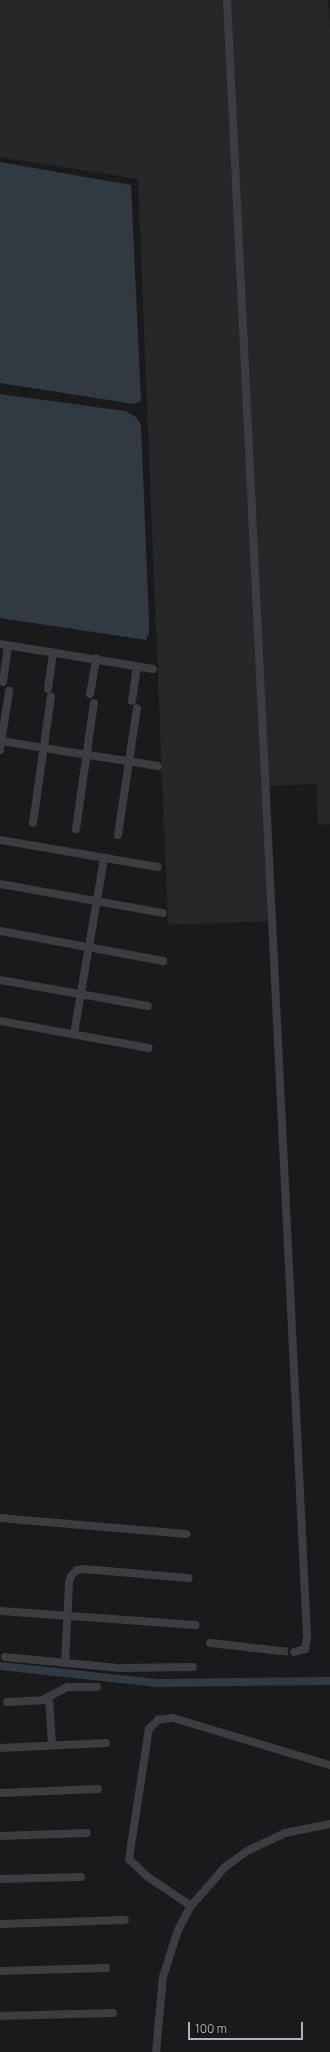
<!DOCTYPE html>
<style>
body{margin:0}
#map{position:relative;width:330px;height:2052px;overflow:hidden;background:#1a1a1c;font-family:Manrope,sans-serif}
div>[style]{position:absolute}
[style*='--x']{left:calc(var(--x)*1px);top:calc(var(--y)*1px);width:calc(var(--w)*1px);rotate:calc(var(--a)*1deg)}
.built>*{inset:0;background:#262729}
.water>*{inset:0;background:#313a40}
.canal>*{height:8px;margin:-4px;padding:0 4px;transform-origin:4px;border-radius:4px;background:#313a40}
.minor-tunnel>*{height:8px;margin-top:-4px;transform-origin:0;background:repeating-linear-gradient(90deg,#38393c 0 8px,transparent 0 12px)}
.minor>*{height:8px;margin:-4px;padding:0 4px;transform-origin:4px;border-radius:4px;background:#3c3d41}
span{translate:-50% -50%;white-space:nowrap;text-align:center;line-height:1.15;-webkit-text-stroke:3.5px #151517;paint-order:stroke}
.scale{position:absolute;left:188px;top:2022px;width:115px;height:18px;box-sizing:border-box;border:2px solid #aeb3bb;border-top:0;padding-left:5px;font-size:12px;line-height:14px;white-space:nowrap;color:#aeb3bb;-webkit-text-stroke:3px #151517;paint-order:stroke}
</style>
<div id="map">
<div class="built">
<div style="clip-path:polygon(0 0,328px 0,330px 29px,330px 824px,318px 825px,316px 784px,265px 786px,271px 921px,168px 925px,138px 179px,0 157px)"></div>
</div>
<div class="water">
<div style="clip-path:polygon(0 162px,131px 185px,141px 401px,134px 404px,0 383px)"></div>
<div style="clip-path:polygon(0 394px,125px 411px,136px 417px,141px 425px,149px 621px,149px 633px,146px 640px,0 618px)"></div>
</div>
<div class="canal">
<div style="--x:0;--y:1666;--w:158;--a:6.2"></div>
<div style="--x:157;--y:1683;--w:173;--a:-0.7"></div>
</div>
<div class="minor-tunnel">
<div style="--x:280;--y:1651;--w:14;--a:4"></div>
</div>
<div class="minor">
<div style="--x:227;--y:0;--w:1639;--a:87.2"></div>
<div style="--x:307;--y:1637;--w:12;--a:99"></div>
<div style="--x:305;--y:1649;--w:11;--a:165"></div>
<div style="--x:0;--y:644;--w:155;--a:9.3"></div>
<div style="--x:3;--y:682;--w:37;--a:-82"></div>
<div style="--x:48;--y:689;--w:37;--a:-82"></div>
<div style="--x:90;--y:694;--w:36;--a:-80"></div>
<div style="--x:132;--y:701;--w:35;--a:-82"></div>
<div style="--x:0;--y:741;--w:160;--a:9"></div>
<div style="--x:0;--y:750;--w:60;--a:-81.3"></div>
<div style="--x:33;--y:823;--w:128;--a:-81.9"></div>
<div style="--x:76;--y:829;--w:127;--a:-81.9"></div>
<div style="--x:118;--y:835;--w:128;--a:-81.5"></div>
<div style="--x:0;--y:840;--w:160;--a:9.7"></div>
<div style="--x:0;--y:884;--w:165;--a:10.1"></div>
<div style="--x:0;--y:931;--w:166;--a:10.4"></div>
<div style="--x:0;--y:980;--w:150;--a:10"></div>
<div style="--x:0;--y:1021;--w:151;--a:10.3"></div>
<div style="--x:74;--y:1034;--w:179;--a:-80.3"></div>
<div style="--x:0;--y:1518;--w:187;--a:4.9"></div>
<div style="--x:0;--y:1611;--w:196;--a:4.1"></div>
<div style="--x:210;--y:1643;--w:70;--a:6.5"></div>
<div style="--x:5;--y:1657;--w:116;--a:5.5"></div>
<div style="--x:120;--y:1668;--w:73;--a:-0.8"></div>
<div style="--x:65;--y:1663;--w:80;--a:-87.1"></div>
<div style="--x:69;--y:1583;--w:7;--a:-74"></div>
<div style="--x:71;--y:1576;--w:8;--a:-45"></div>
<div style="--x:77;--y:1570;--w:7;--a:-8"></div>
<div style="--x:84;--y:1569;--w:105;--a:4.9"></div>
<div style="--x:49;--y:1697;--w:48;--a:86.4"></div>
<div style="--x:7;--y:1702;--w:35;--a:-3"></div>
<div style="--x:42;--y:1700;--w:29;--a:-27"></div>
<div style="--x:68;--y:1687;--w:29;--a:0"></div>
<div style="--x:0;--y:1748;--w:106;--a:-2.7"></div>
<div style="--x:0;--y:1793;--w:98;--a:-2.3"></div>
<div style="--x:0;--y:1836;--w:87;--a:-2"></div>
<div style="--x:0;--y:1879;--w:81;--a:-1.4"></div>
<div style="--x:191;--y:1906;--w:52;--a:-146"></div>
<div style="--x:148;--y:1877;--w:26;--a:-137"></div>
<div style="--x:129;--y:1859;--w:132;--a:-81.3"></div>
<div style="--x:149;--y:1729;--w:13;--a:-45"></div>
<div style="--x:158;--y:1720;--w:15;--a:-8"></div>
<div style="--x:173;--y:1718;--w:164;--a:16.7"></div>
<div style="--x:0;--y:1924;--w:125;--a:-1.8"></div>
<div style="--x:0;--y:1971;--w:106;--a:-1.6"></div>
<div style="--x:0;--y:2016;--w:113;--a:-1.5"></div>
<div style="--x:156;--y:2052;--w:75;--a:-84.7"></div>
<div style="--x:163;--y:1977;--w:49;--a:-72.3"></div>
<div style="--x:178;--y:1930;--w:27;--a:-62"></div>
<div style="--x:191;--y:1906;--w:52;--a:-48.9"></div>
<div style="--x:225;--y:1867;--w:27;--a:-36"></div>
<div style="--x:247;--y:1851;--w:42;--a:-25.3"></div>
<div style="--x:285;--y:1833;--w:46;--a:-11.3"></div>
</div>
<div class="scale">100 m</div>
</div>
